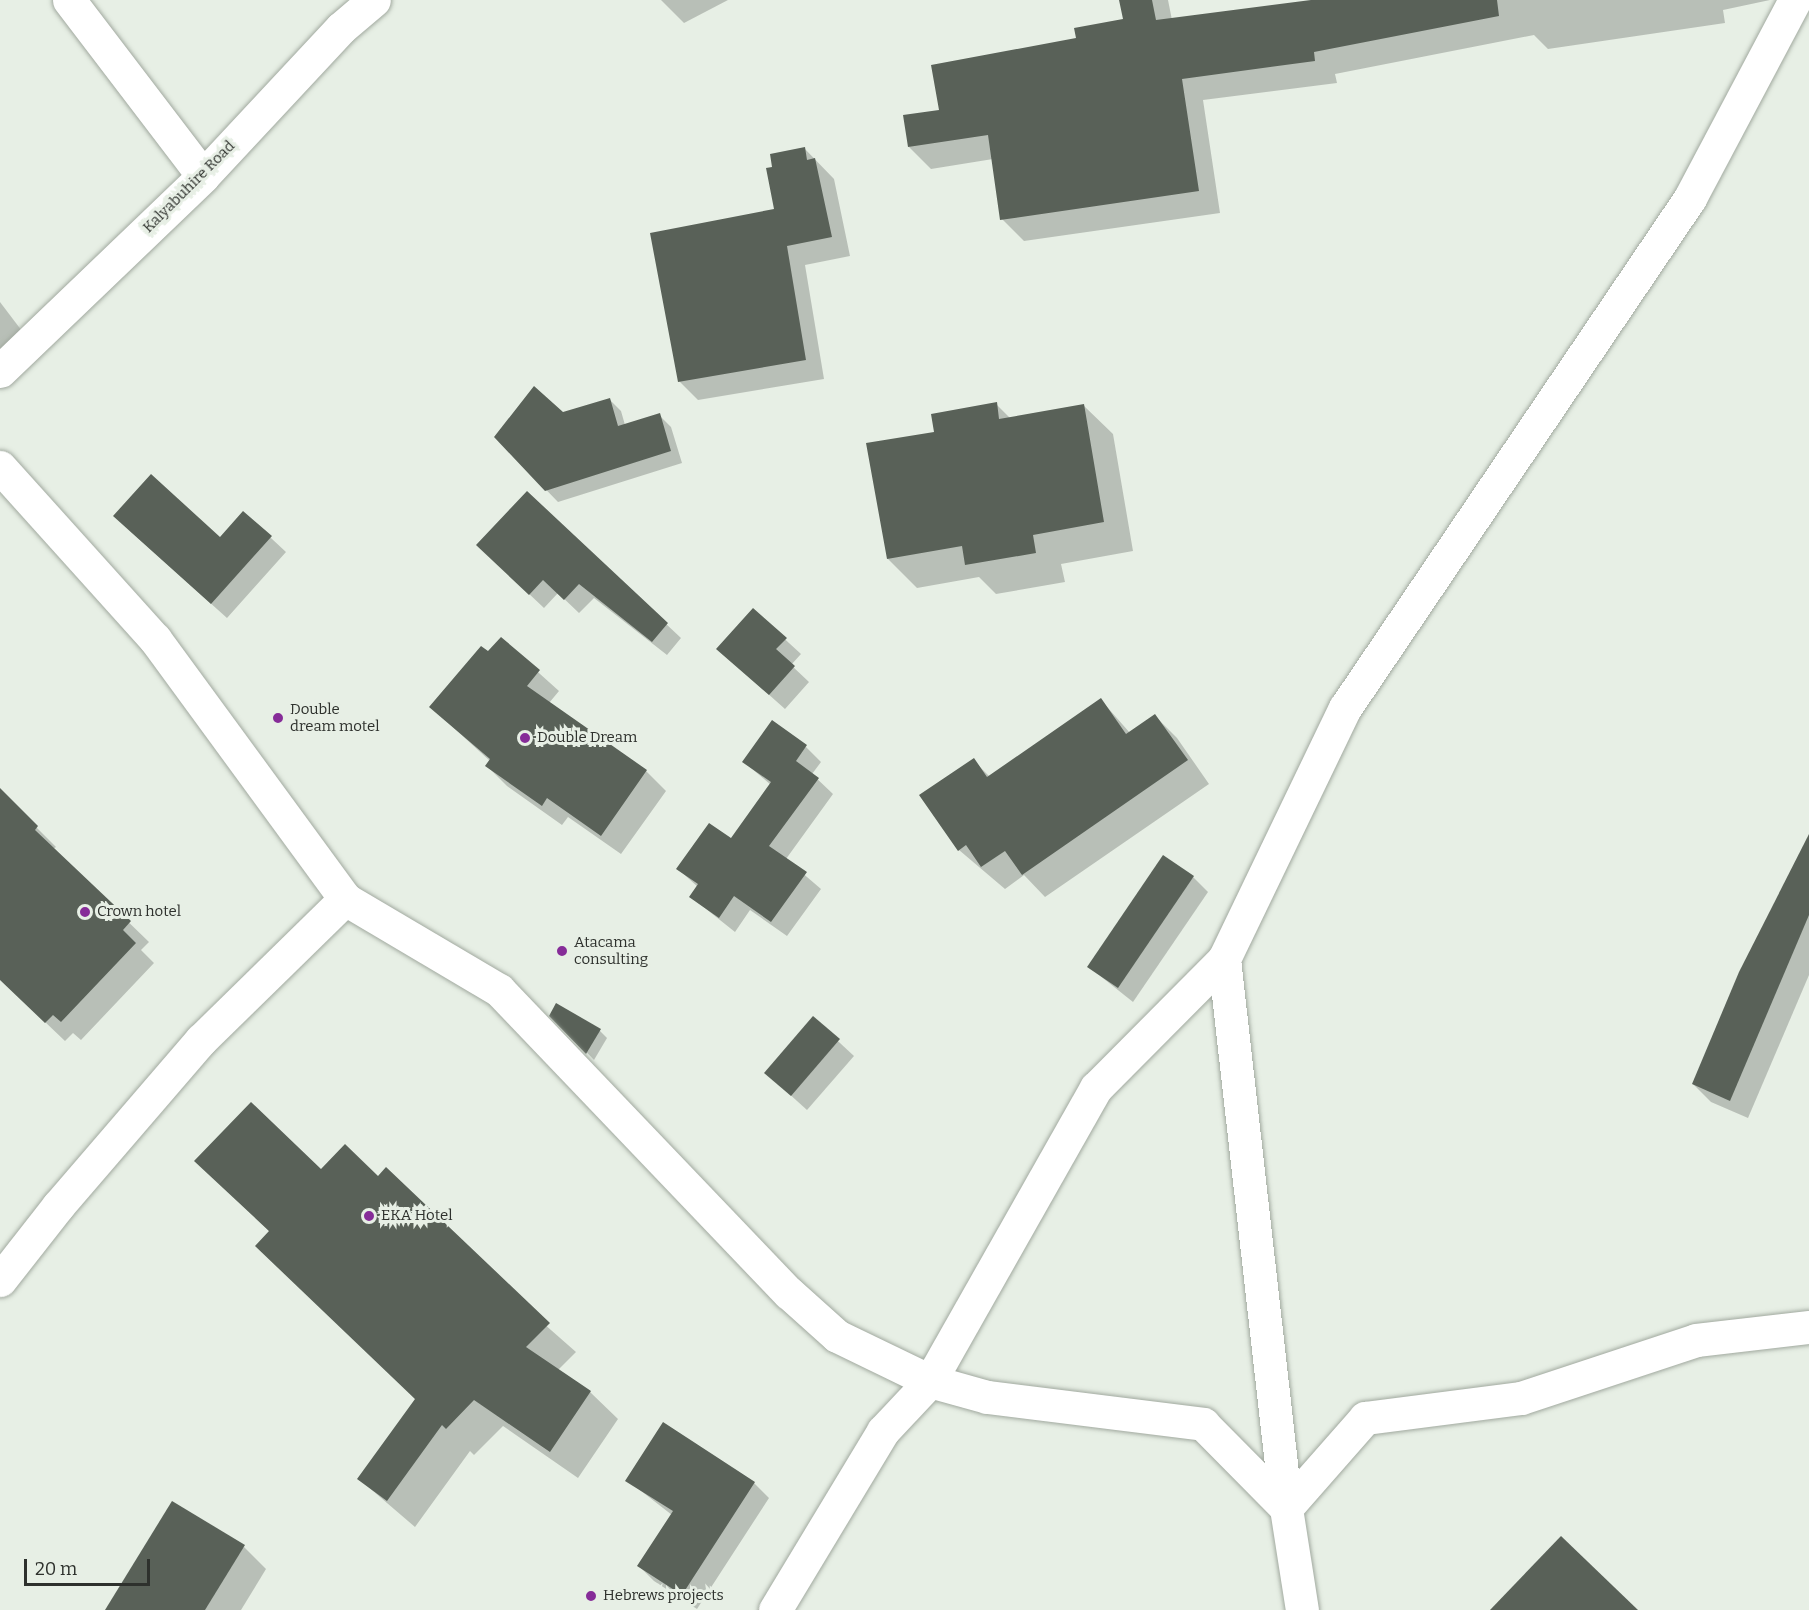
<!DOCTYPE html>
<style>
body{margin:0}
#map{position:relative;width:1809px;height:1610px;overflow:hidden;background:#e7efe5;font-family:Bitter,serif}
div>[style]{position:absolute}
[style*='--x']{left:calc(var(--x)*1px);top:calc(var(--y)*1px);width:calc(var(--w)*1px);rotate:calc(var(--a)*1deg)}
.shadow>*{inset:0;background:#0003}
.building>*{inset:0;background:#596158}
.roads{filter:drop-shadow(0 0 2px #a1a99f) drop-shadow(0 0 2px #a1a99f)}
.street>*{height:33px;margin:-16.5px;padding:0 16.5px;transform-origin:16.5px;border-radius:16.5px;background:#fff}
.dots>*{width:16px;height:16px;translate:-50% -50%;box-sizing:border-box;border:3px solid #e7efe5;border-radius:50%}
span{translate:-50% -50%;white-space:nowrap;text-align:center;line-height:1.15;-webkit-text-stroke:6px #e7efe5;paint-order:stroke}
.street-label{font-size:15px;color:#2e312d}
.poi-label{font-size:15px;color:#2e312d}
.left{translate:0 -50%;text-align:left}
.scale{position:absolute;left:24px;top:1559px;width:126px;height:27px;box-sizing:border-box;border:3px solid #2e312d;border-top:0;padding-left:8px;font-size:18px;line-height:21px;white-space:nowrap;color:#2e312d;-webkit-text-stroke:4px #e7efe5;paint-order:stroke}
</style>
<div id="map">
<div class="shadow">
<div style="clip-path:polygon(661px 0,728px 0,684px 23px)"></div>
<div style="clip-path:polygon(1120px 0,1168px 0,1172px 20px,1322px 0,1770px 0,1723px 10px,1725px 23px,1548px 49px,1534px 35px,1335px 74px,1337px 83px,1203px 100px,1220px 213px,1024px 241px,1002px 219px,993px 159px,931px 169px,909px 147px,941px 111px,1078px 40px,1125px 20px)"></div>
<div style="clip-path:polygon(804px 148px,834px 179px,850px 256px,805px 265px,824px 379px,698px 400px,679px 381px,776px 210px,774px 168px)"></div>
<div style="clip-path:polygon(0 302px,25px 335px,0 373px)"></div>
<div style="clip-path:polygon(609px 399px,621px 411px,625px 425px,659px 415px,671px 427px,682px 463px,558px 502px,495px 437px)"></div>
<div style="clip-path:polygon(996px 404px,1010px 418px,1083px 405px,1113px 434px,1133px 551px,1061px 564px,1065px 582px,996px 594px,979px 577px,917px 588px,888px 559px,936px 433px)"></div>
<div style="clip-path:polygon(527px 493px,681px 638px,667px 655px,594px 598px,579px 613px,558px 593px,544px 608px,492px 559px)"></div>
<div style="clip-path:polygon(244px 513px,286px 552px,227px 618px,130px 531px,221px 539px)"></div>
<div style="clip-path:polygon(753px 610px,801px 654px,791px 665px,809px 682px,785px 709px,718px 649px)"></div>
<div style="clip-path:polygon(501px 639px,559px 691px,549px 703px,646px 771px,666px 791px,621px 854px,568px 817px,562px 825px,507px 786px,487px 766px,490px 761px,431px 707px)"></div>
<div style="clip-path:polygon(1101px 700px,1130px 733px,1155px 716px,1177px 738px,1209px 784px,1045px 897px,1024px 875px,1005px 889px,959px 850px,973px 760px,990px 777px)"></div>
<div style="clip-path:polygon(806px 747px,821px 762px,812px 774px,833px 794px,786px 859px,821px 889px,787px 936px,750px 910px,735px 932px,691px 897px,698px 887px,678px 869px,731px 840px,771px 785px,744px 762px)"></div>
<div style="clip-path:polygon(15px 806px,56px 847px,53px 849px,149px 942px,141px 950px,154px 963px,81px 1040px,73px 1033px,65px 1041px,0 979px,0 821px)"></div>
<div style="clip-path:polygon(1809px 874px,1809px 975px,1748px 1118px,1711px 1102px,1693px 1084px)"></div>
<div style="clip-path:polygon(1193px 877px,1208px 892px,1133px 1002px,1089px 967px)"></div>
<div style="clip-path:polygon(551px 1015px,600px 1031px,607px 1038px,594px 1060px)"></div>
<div style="clip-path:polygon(813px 1018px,854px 1056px,807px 1110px,766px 1073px)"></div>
<div style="clip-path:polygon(321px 1171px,378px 1178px,576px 1352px,558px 1370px,590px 1392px,618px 1419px,578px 1478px,503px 1426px,474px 1455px,470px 1451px,415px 1527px,359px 1479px,416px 1400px,270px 1232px,224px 1188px)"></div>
<div style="clip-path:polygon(627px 1480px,754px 1483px,769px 1498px,697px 1609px,654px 1581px,639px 1566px,672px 1515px)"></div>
<div style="clip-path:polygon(244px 1547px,266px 1569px,241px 1610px,123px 1610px)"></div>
</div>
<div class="building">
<div style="clip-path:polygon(1119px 0,1152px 0,1156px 20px,1311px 0,1497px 0,1499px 16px,1314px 52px,1315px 61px,1182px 79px,1199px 191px,1000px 220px,988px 135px,908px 147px,903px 115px,939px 110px,931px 65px,1076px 38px,1074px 28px,1123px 19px)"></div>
<div style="clip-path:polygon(805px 147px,807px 160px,815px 158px,832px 237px,787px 246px,806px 360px,678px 382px,650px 233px,774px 209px,766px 168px,772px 167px,770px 154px)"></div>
<div style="clip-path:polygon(534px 386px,563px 412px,610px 398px,618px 426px,660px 413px,671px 451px,545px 491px,494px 437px)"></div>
<div style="clip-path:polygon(997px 402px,999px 419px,1084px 404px,1104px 522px,1033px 535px,1036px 553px,965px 565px,962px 546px,887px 559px,866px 443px,934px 432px,931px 414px)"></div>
<div style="clip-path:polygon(151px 474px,220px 537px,243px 511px,272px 536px,211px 604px,113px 516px)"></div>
<div style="clip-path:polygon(527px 491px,668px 623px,652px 642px,579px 584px,564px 600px,543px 580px,529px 595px,476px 545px)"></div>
<div style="clip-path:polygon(753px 608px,787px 638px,776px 649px,795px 666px,769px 695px,716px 649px)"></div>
<div style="clip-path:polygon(501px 637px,540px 670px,527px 686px,647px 770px,601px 836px,547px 798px,542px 806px,485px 766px,490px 759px,429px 707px,481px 646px,488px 651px)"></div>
<div style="clip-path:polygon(1101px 698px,1126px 734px,1155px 714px,1188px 760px,1022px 875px,1005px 851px,981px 867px,966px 845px,958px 851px,919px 795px,974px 758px,987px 777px)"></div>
<div style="clip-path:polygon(772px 720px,807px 745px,796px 761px,819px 778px,769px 846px,807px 872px,771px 922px,734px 896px,719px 918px,689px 897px,698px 884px,676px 869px,709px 823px,731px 838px,771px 782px,742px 762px)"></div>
<div style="clip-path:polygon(0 788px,38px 826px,35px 830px,131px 921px,123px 930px,136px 943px,61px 1022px,53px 1015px,45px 1023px,0 980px)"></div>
<div style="clip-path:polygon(1809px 834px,1809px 915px,1730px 1101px,1692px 1084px,1739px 972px)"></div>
<div style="clip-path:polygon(1163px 855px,1194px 876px,1118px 988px,1087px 967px)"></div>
<div style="clip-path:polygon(556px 1003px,601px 1029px,586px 1054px,549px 1016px)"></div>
<div style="clip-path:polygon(813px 1016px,840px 1039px,791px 1096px,764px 1073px)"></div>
<div style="clip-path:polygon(251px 1102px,321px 1169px,345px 1144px,378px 1176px,386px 1167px,550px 1323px,526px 1347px,591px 1391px,550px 1452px,474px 1400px,446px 1429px,442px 1425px,387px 1501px,357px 1479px,415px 1399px,255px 1246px,269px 1231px,194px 1161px)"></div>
<div style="clip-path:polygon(663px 1422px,755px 1482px,682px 1595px,637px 1566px,673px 1511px,625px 1481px)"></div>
<div style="clip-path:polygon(172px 1501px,245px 1545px,205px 1610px,105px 1610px)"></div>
<div style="clip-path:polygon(1561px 1536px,1638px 1610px,1490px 1610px)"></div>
</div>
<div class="roads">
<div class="street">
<div style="--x:69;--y:0;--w:221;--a:52.7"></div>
<div style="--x:0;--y:371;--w:281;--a:-43.8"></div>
<div style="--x:203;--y:176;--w:202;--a:-47"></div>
<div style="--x:341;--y:28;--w:43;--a:-40.3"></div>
<div style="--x:0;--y:467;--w:232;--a:48"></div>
<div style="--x:155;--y:639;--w:322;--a:53.8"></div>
<div style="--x:345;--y:899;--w:179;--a:30.6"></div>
<div style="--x:499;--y:990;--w:419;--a:46.3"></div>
<div style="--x:789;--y:1293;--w:64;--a:41.9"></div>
<div style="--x:837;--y:1336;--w:103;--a:25.8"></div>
<div style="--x:930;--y:1381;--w:59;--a:15.7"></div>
<div style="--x:987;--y:1397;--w:218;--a:7.1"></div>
<div style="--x:1203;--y:1424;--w:118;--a:45.3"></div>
<div style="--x:1286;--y:1508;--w:120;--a:-48.7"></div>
<div style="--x:1365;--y:1418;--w:157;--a:-7.3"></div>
<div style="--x:1521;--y:1398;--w:184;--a:-18.3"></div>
<div style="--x:1696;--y:1340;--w:114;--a:-6.6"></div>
<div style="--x:1224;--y:959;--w:552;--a:83.56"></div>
<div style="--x:1286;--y:1508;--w:103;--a:81.1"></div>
<div style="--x:0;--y:1280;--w:94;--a:-51.9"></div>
<div style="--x:58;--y:1206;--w:219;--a:-49.3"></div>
<div style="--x:201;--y:1040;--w:202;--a:-44.4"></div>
<div style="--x:775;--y:1610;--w:209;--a:-58.9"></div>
<div style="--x:883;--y:1431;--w:69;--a:-46.8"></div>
<div style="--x:930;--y:1381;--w:337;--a:-60.5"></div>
<div style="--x:1096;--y:1088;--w:182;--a:-45.2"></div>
<div style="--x:1224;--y:959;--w:279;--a:-64.3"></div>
<div style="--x:1345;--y:708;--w:616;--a:-55.92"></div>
<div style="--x:1690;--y:198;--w:224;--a:-62.1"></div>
</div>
</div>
<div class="dots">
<div style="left:278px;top:718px;background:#862c98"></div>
<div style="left:525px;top:738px;background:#862c98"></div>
<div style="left:85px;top:912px;background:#862c98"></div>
<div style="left:562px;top:951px;background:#862c98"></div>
<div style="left:369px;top:1216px;background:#862c98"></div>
<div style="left:591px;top:1596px;background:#862c98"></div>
</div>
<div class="street-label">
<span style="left:189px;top:187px;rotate:-45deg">Kalyabuhire Road</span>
</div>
<div class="poi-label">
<span class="left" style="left:290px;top:718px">Double<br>dream motel</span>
<span class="left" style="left:537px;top:738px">Double Dream</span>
<span class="left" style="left:97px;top:912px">Crown hotel</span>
<span class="left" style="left:574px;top:951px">Atacama<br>consulting</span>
<span class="left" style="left:381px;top:1216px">EKA Hotel</span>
<span class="left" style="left:603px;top:1596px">Hebrews projects</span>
</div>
<div class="scale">20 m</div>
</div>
